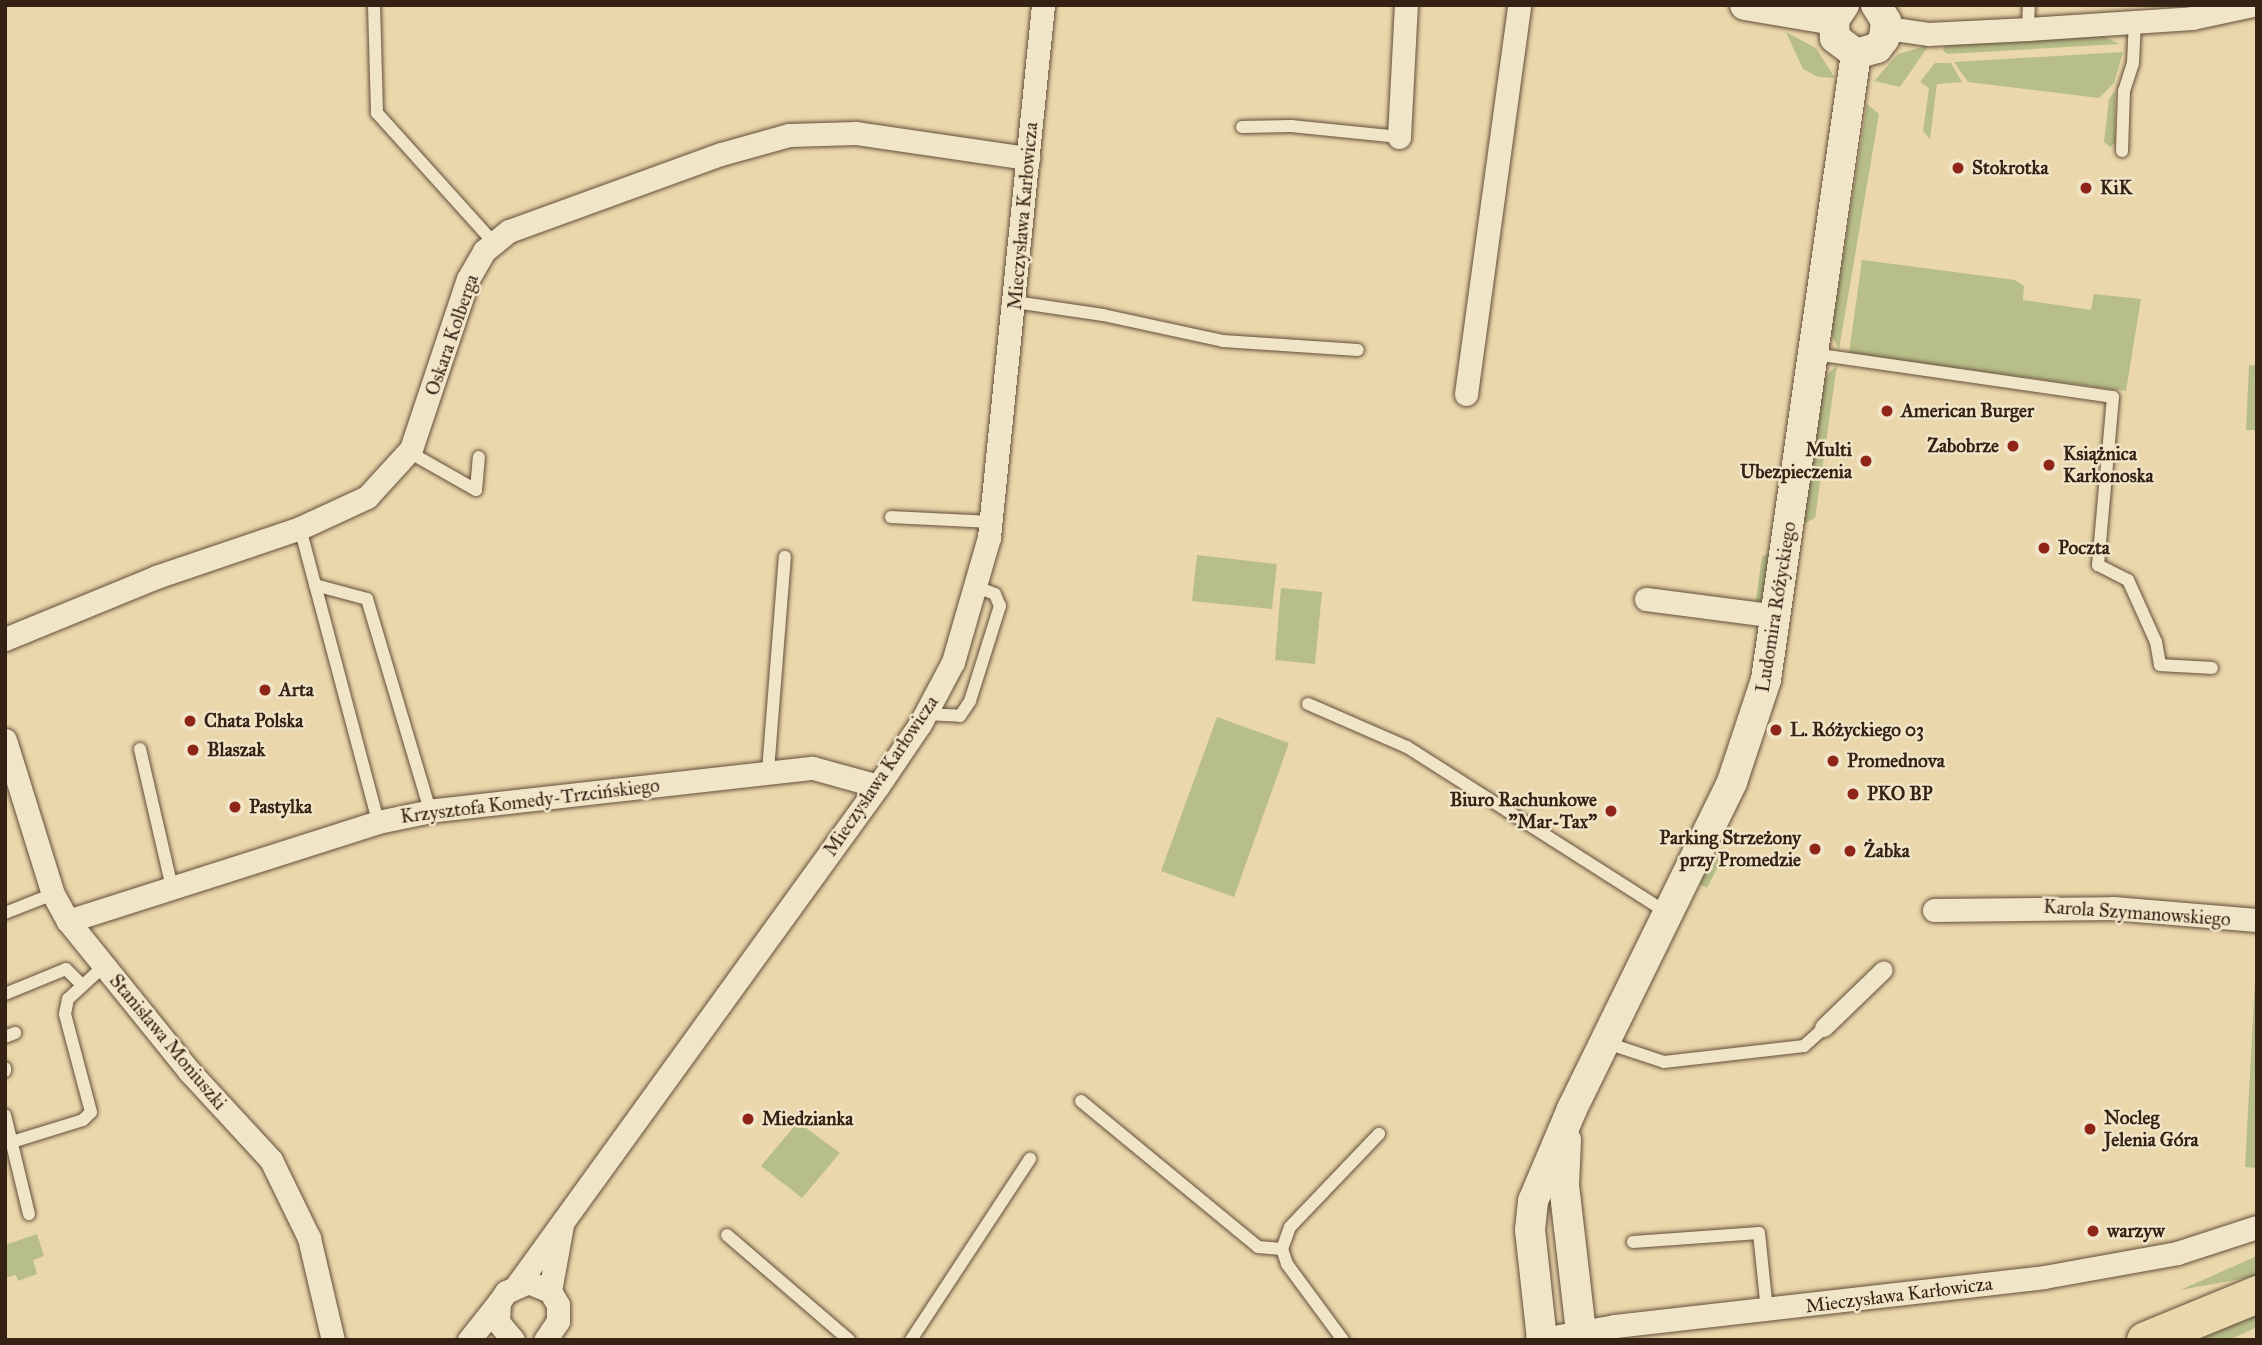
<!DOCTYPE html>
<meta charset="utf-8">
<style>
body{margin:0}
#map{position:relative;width:2262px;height:1345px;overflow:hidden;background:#ead7ab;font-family:"IM FELL Great Primer",serif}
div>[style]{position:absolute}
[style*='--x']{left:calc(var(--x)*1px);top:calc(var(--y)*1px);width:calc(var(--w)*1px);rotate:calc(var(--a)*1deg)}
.green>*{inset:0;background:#b7be89}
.roads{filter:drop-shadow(0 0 2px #634e3a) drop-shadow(0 0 2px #634e3a)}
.service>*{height:12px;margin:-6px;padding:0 6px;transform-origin:6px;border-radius:6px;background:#f1e5c8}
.pedestrian>*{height:18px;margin:-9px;padding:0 9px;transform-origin:9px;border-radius:9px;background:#f1e5c8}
.minor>*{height:23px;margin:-11.5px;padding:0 11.5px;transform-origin:11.5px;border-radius:11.5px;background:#f1e5c8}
.tertiary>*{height:30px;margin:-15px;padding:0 15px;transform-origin:15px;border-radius:15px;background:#f1e5c8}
.primary>*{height:37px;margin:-18.5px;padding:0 18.5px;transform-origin:18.5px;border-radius:18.5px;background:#ead7ab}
.dots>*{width:19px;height:19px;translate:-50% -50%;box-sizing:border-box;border:4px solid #f1e5c8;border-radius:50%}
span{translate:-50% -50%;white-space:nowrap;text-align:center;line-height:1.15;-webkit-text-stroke:5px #f1e5c8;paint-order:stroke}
.poi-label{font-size:19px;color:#362115;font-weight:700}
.left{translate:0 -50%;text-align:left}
.right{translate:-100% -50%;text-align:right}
.street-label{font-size:19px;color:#362115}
.frame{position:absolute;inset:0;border:7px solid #362115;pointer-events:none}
</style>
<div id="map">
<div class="green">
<div style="clip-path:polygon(1786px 32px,1816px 48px,1835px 78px,1818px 77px,1803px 69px)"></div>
<div style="clip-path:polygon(2103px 36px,2119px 44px,1947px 54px,1943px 50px,1945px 44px)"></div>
<div style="clip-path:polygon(1929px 45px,1900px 87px,1874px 81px,1898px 54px)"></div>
<div style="clip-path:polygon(2123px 52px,2114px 83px,2099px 98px,1968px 82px,1954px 62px)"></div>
<div style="clip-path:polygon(1935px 63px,1951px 63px,1962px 82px,1937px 84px,1930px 139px,1923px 131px,1929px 88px,1920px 82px)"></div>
<div style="clip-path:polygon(2115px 91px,2115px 143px,2110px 147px,2104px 142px,2109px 99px)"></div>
<div style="clip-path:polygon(1867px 104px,1879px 114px,1839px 349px,1831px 334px)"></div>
<div style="clip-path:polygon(1862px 260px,2015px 280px,2024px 286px,2023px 300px,2091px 310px,2094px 294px,2141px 299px,2126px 391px,1849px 353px)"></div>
<div style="clip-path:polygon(1837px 365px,1815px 518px,1803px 524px,1824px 378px)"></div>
<div style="clip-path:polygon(2249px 365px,2257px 366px,2257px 430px,2246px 430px)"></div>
<div style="clip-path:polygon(1773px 550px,1762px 602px,1755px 606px,1762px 557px)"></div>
<div style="clip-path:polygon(1197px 555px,1277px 564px,1272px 609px,1192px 601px)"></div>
<div style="clip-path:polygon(1281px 588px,1322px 592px,1315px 664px,1275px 660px)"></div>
<div style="clip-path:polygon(1217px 717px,1289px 743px,1234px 897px,1161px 871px)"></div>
<div style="clip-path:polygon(1713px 854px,1722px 859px,1707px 888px,1698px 883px)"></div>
<div style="clip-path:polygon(2256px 962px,2257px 962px,2257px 1168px,2245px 1167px)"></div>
<div style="clip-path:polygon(798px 1122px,840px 1153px,802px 1198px,761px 1166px)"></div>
<div style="clip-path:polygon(37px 1234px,44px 1256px,33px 1260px,37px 1274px,18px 1281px,16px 1275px,5px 1278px,5px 1245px)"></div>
<div style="clip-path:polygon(2257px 1256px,2257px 1276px,2180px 1290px)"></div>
<div style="clip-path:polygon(2257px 1305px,2257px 1327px,2229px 1340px,2176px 1340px)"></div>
</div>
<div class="roads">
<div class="service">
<div style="--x:374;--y:5;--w:108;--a:88.4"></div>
<div style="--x:377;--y:113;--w:173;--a:48"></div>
<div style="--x:2028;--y:29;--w:24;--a:-88"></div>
<div style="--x:1242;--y:127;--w:49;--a:-1.2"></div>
<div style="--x:1291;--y:126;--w:109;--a:5.8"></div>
<div style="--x:2122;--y:151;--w:60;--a:-88.1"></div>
<div style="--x:2124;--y:91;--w:29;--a:-72"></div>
<div style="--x:2133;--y:63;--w:42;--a:-87.3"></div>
<div style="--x:1015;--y:302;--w:89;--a:8.4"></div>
<div style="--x:1103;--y:315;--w:123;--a:12.2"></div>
<div style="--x:1223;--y:341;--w:135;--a:3.8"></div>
<div style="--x:1814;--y:354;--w:302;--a:8.2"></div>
<div style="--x:2113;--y:397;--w:169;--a:95.1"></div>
<div style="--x:2098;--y:565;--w:34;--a:27"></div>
<div style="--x:2128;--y:580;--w:68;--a:65.7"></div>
<div style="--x:2156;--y:642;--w:23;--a:80"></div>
<div style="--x:2160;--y:665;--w:52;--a:3.3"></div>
<div style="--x:409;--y:452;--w:77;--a:29.6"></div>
<div style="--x:476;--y:490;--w:33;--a:-85"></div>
<div style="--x:891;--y:517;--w:100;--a:2.9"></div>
<div style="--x:300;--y:528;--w:304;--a:75.1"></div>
<div style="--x:315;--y:585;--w:54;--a:15.1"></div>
<div style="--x:367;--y:599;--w:221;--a:73.4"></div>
<div style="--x:1308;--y:704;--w:108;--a:23.5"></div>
<div style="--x:1407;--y:747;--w:309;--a:32.5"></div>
<div style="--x:926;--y:714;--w:34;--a:3"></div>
<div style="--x:960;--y:716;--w:18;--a:-56"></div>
<div style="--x:970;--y:701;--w:100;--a:-72.5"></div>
<div style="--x:1000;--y:606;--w:13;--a:-113"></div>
<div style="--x:995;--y:594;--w:19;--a:-159"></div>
<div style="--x:140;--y:749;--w:143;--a:77"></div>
<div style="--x:768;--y:771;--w:215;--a:-85.5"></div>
<div style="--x:5;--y:913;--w:52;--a:-21.6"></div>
<div style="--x:5;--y:994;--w:66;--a:-22.3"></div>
<div style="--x:66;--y:969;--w:23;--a:45"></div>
<div style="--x:5;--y:1037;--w:11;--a:-22"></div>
<div style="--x:1604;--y:1042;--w:63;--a:18.4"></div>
<div style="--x:1664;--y:1062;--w:141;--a:-6.5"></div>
<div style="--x:1804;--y:1046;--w:27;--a:-42"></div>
<div style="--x:5;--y:1068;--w:3;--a:90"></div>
<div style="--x:1081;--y:1101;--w:229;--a:39.5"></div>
<div style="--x:1258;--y:1247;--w:24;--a:5"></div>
<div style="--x:5;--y:1115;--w:102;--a:76.4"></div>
<div style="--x:12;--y:1142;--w:74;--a:-17.2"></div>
<div style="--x:83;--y:1120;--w:11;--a:-45"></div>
<div style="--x:91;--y:1112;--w:101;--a:-104.9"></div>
<div style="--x:65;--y:1014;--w:15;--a:-79"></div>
<div style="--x:68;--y:999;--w:49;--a:-42.5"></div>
<div style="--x:727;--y:1235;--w:161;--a:40.7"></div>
<div style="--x:1633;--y:1242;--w:126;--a:-4.1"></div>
<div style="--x:1759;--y:1233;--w:78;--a:84.1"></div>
<div style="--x:911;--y:1340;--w:217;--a:-56.7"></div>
<div style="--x:1343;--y:1340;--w:94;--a:-126.4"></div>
<div style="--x:1287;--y:1264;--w:16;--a:-108"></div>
<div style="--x:1282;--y:1249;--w:23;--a:-70"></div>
<div style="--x:1290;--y:1227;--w:129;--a:-46.3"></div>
</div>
<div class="pedestrian">
<div style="--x:1824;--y:1028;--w:83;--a:-44"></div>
</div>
<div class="minor">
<div style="--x:1887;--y:28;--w:41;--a:8.3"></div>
<div style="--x:1928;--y:34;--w:100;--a:-2.9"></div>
<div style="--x:2028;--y:29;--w:164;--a:-3.8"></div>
<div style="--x:2192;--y:18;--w:62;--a:-12"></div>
<div style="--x:1399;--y:137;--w:132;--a:-87"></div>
<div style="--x:1466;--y:394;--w:393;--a:-82.2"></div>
<div style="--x:1646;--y:599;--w:132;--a:7.4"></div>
<div style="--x:5;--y:639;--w:163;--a:-22.3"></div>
<div style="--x:156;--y:577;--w:152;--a:-18.8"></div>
<div style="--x:300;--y:528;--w:74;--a:-24.8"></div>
<div style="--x:367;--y:497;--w:65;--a:-47.5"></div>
<div style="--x:411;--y:449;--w:179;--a:-71.5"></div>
<div style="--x:468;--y:279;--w:32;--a:-60"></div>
<div style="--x:484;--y:251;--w:32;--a:-39"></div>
<div style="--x:509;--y:231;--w:226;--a:-20"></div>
<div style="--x:721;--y:154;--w:71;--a:-15.6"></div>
<div style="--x:789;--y:135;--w:67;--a:-1.7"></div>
<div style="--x:856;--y:133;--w:174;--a:8.3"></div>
<div style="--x:5;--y:740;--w:161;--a:72.7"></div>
<div style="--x:53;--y:894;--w:31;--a:61"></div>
<div style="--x:68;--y:921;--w:193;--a:51.1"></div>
<div style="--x:189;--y:1071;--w:121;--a:47.3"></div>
<div style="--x:271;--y:1160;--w:87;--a:64"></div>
<div style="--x:309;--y:1238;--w:105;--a:76.8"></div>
<div style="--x:1934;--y:910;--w:179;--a:-0.6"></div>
<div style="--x:2113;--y:908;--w:144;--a:4.8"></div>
<div style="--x:68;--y:921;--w:325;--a:-17.7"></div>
<div style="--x:378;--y:822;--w:59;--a:-11.7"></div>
<div style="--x:436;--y:810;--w:379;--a:-6.4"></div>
<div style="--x:813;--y:768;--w:67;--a:15.5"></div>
<div style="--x:517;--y:1285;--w:616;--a:-54.12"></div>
<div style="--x:878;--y:786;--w:75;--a:-55.9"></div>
<div style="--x:920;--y:724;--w:70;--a:-62"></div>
<div style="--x:953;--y:662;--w:130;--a:-73.9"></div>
<div style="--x:989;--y:537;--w:535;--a:-84.2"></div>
<div style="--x:550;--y:1291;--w:67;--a:-79.7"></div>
<div style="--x:469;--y:1340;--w:48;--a:-51.7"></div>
<div style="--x:513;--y:1340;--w:23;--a:-130"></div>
<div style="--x:498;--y:1322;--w:20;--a:-87"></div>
<div style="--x:499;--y:1302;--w:12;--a:-55"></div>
<div style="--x:506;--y:1292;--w:24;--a:-24"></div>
<div style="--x:528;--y:1282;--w:24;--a:22"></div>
<div style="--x:550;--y:1291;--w:16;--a:60"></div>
<div style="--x:558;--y:1305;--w:16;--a:90"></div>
<div style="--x:558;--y:1321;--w:23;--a:124"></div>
<div style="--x:1537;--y:1340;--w:79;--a:-10.2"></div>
<div style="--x:1615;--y:1326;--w:432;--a:-6.5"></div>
<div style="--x:2044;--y:1277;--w:135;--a:-10.2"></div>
<div style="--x:2177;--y:1253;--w:84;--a:-18"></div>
</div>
<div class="tertiary">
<div style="--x:1745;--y:5;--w:90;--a:9.6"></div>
<div style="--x:1844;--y:5;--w:18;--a:124"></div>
<div style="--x:1834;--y:20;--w:18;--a:87"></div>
<div style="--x:1835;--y:38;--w:26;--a:37"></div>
<div style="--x:1856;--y:54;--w:22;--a:-16"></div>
<div style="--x:1877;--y:48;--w:11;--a:-52"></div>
<div style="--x:1884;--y:39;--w:18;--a:-84"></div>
<div style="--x:1886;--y:21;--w:19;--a:-122"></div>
<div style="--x:1566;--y:1140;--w:45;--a:92.5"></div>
<div style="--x:1564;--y:1185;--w:156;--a:83.4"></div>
<div style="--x:1542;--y:1340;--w:111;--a:-96.2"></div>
<div style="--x:1530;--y:1230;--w:29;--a:-84"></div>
<div style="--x:1533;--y:1201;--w:100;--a:-67"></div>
<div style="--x:1572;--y:1109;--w:364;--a:-63.9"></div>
<div style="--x:1732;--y:782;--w:108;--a:-71.6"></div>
<div style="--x:1766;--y:680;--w:632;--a:-81.82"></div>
</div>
<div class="primary">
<div style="--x:2145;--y:1340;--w:121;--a:-22.3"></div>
</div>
</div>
<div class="dots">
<div style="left:1958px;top:168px;background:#8f2418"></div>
<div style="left:2086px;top:188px;background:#8f2418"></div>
<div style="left:1887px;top:411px;background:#8f2418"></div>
<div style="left:2013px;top:446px;background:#8f2418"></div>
<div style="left:1866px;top:461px;background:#8f2418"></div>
<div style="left:2049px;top:465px;background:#8f2418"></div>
<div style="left:2044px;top:548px;background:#8f2418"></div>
<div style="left:265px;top:690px;background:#8f2418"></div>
<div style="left:190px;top:721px;background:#8f2418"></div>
<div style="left:1776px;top:730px;background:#8f2418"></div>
<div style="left:193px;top:750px;background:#8f2418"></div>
<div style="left:1833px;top:761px;background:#8f2418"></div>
<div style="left:1853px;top:794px;background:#8f2418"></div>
<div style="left:235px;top:807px;background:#8f2418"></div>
<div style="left:1611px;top:811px;background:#8f2418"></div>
<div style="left:1815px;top:849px;background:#8f2418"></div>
<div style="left:1850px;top:851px;background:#8f2418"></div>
<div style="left:748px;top:1119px;background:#8f2418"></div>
<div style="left:2090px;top:1129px;background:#8f2418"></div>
<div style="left:2093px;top:1231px;background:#8f2418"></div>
</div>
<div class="poi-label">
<span class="left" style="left:1972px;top:168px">Stokrotka</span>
<span class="left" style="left:2100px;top:188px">KiK</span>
<span class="left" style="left:1901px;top:411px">American Burger</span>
<span class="right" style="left:1999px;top:446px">Zabobrze</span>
<span class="right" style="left:1852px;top:461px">Multi<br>Ubezpieczenia</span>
<span class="left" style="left:2063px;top:465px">Książnica<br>Karkonoska</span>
<span class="left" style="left:2058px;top:548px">Poczta</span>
<span class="left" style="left:279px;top:690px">Arta</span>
<span class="left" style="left:204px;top:721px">Chata Polska</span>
<span class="left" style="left:1790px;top:730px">L. Różyckiego 03</span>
<span class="left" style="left:207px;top:750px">Blaszak</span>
<span class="left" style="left:1847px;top:761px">Promednova</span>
<span class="left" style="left:1867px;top:794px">PKO BP</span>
<span class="right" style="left:1597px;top:811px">Biuro Rachunkowe<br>"Mar-Tax"</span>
<span class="left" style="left:249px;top:807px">Pastylka</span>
<span class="right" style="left:1801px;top:849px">Parking Strzeżony<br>przy Promedzie</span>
<span class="left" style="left:1864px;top:851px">Żabka</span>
<span class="left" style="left:2104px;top:1129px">Nocleg<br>Jelenia Góra</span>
<span class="left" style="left:762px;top:1119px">Miedzianka</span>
<span class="left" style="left:2107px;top:1231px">warzyw</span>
</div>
<div class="street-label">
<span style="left:1023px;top:216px;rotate:-85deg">Mieczysława Karłowicza</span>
<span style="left:452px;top:335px;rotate:-71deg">Oskara Kolberga</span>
<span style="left:1776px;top:607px;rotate:-81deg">Ludomira Różyckiego</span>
<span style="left:881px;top:776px;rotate:-56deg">Mieczysława Karłowicza</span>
<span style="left:530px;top:801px;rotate:-7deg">Krzysztofa Komedy-Trzcińskiego</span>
<span style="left:2137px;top:913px;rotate:4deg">Karola Szymanowskiego</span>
<span style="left:168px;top:1042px;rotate:50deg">Stanisława Moniuszki</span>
<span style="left:1899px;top:1295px;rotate:-7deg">Mieczysława Karłowicza</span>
</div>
<div class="frame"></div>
</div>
